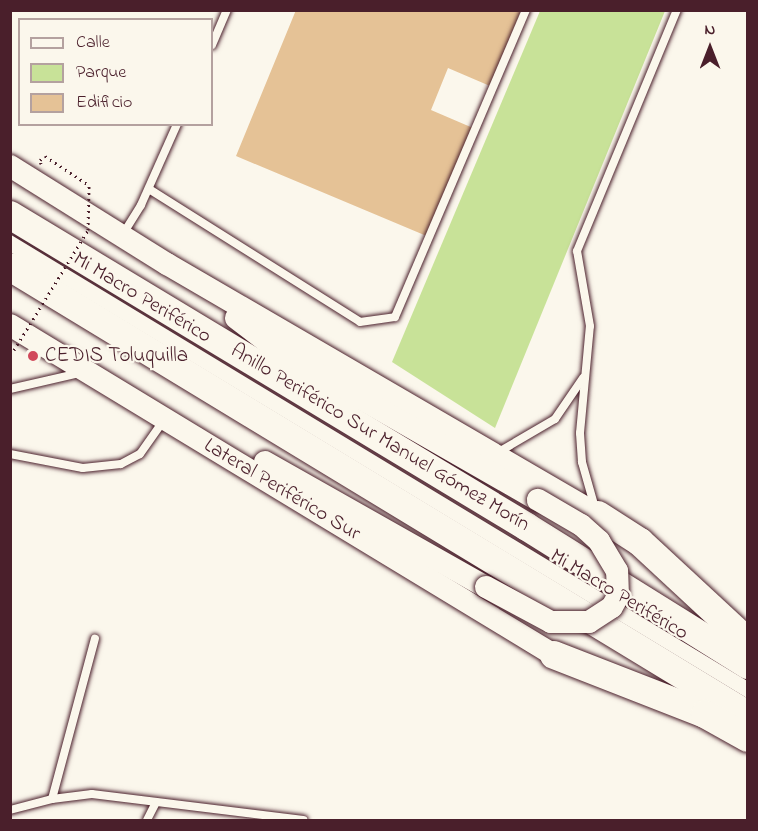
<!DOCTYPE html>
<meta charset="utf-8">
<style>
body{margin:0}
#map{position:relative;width:758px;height:831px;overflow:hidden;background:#fbf7ec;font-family:"Indie Flower",sans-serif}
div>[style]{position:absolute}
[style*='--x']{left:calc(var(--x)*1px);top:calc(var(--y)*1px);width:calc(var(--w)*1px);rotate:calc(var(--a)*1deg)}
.green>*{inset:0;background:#c8e298}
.building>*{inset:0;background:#e5c296}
.path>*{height:3px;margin-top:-1.5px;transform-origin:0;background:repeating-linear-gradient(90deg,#4a1f2b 0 1.5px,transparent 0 6px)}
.roads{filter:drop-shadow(0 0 2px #4a1f2b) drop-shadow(0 0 2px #4a1f2b)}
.lane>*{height:8px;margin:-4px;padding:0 4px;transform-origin:4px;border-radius:4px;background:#fbf7ec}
.secondary>*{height:22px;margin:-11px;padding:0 11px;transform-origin:11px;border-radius:11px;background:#fbf7ec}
.highway>*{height:28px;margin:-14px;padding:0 14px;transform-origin:14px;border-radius:14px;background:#fbf7ec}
.path-bridge>*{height:3px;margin-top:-1.5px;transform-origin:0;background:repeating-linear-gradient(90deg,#4a1f2b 0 1.5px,transparent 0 6px)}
.bridges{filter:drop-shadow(0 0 2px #4a1f2b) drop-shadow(0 0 2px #4a1f2b)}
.secondary-bridge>*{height:22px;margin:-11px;padding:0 11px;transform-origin:11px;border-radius:11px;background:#fbf7ec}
.dots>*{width:16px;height:16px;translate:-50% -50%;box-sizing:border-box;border:3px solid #fbf7ec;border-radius:50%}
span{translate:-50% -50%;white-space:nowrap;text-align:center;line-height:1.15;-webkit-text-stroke:4.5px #fbf7ec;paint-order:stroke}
.street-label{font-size:21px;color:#4a1f2b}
.poi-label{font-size:21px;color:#4a1f2b}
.left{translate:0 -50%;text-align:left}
.frame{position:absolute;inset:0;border:12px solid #4a1f2b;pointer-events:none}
.legend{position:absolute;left:18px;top:18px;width:195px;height:108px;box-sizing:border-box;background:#fbf7ec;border:2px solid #b4a19f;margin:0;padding:8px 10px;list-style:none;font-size:18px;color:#4a1f2b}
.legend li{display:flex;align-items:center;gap:12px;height:30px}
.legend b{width:30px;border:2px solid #b4a19f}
.north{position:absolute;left:680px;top:18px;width:60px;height:60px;-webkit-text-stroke:4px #fbf7ec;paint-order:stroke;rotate:0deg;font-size:16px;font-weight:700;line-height:24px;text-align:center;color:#4a1f2b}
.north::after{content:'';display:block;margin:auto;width:21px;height:27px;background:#4a1f2b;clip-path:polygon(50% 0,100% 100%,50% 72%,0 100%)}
</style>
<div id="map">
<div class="green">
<div style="clip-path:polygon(540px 11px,665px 11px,495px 428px,392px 362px)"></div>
</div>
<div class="building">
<div style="clip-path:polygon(296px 10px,521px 10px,490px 86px,448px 68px,431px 110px,473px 128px,429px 237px,236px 156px)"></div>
</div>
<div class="path">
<div style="--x:41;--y:164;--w:4;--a:-104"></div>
<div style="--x:40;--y:160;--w:6;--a:-39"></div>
<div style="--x:45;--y:156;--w:53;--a:33.4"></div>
</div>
<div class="roads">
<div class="lane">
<div style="--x:212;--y:45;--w:38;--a:-67"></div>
<div style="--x:149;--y:189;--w:249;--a:32.2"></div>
<div style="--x:360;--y:322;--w:35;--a:-8"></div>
<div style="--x:395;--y:317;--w:334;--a:-66.9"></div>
<div style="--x:123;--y:234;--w:34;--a:-58"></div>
<div style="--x:141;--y:205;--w:89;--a:-66"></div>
<div style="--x:10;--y:239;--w:863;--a:31.2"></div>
<div style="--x:10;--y:247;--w:863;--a:31.2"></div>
<div style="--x:10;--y:389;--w:72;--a:-12.9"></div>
<div style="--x:497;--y:453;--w:67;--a:-30.4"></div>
<div style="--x:555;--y:419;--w:50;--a:-55.7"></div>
<div style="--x:10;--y:454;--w:74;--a:10.9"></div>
<div style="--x:83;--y:468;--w:38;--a:-6"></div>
<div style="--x:121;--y:464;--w:21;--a:-28"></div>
<div style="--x:140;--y:454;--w:42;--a:-54.8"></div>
<div style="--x:595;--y:508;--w:48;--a:-105.8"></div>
<div style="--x:582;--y:462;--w:29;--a:-94"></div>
<div style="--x:580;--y:433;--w:107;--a:-84.7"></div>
<div style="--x:590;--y:326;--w:76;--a:-99.8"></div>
<div style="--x:577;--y:251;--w:261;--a:-67.5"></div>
<div style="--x:52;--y:799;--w:166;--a:-75"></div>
<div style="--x:10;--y:810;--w:43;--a:-14.7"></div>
<div style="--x:52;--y:799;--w:40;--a:-7.1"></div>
<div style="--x:92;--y:794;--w:213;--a:7"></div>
<div style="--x:147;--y:820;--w:20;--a:-63"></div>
</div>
<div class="secondary">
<div style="--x:10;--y:166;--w:185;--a:32"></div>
<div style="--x:167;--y:264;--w:499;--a:30.2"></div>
<div style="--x:236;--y:318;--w:59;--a:37.5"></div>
<div style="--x:283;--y:354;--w:294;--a:29.8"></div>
<div style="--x:10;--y:325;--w:636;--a:31.24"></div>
<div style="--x:265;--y:462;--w:254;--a:29.5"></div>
</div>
<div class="highway">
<div style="--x:10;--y:215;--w:604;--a:31.11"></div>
<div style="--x:527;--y:527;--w:261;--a:32"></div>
<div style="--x:10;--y:267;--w:863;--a:31.26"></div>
<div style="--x:598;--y:515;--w:50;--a:32.7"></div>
<div style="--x:640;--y:542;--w:147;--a:42.8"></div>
<div style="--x:554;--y:655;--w:162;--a:21.3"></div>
<div style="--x:705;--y:714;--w:49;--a:29.2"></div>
</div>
</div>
<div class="path-bridge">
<div style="--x:14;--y:350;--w:141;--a:-58.3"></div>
<div style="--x:88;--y:230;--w:45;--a:-88.7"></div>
</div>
<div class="bridges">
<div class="secondary-bridge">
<div style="--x:486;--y:587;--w:74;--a:28.3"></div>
<div style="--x:551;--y:622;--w:38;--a:0"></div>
<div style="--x:589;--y:622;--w:27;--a:-33"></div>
<div style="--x:612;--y:607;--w:13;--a:-61"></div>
<div style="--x:618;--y:596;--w:25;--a:-92"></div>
<div style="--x:617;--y:571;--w:35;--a:-121"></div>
<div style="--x:599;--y:541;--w:24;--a:-138"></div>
<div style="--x:581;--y:525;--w:50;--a:-149.8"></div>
</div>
</div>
<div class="dots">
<div style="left:33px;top:356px;background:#d1495b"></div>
</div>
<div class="street-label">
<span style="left:142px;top:298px;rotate:31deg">Mi Macro Periférico</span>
<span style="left:380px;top:438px;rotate:31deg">Anillo Periférico Sur Manuel Gómez Morín</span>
<span style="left:282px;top:490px;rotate:31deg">Lateral Periférico Sur</span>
<span style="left:619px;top:595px;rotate:31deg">Mi Macro Periférico</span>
</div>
<div class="poi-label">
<span class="left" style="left:45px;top:356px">CEDIS Toluquilla</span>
</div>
<div class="frame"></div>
<ul class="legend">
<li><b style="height:8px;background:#fbf7ec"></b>Calle</li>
<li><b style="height:16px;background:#c8e298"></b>Parque</li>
<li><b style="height:16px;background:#e5c296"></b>Edificio</li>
</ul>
<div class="north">N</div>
</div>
